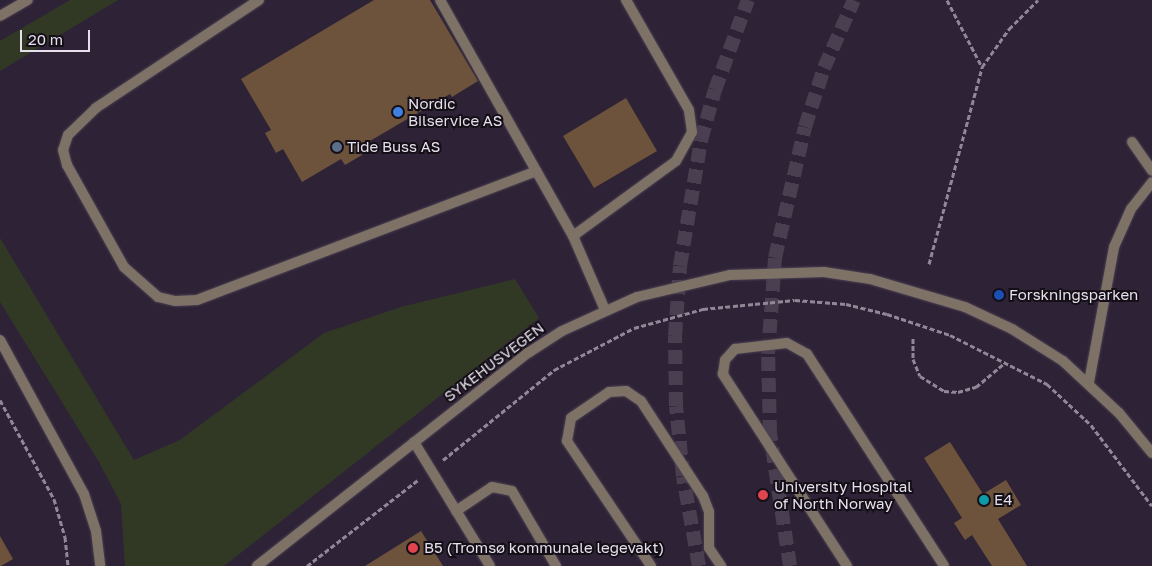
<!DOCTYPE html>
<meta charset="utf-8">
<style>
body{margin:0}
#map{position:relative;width:1152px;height:566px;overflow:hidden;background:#2e2336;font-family:"Golos Text",sans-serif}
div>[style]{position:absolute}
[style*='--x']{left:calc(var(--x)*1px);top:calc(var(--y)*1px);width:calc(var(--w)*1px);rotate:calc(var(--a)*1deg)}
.green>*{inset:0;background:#313925}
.building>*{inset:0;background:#6d533b}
.trunk-tunnel>*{height:14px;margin-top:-7px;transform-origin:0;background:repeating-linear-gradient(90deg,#4a3f51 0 14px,transparent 0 21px)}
.path>*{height:3px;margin-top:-1.5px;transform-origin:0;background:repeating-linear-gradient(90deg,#908797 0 5px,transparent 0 7.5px)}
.roads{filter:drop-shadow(0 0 1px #4b4153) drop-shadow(0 0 1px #4b4153)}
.service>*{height:10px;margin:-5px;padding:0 5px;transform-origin:5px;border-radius:5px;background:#7e7166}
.minor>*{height:10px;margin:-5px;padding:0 5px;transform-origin:5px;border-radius:5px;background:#7e7166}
.dots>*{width:14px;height:14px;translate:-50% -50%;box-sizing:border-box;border:2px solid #140f17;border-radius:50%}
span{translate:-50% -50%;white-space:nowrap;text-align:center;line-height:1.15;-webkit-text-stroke:4px #140f17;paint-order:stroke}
.poi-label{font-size:15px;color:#e6dfec}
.left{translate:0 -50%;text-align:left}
.street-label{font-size:15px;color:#e6dfec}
.scale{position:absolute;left:20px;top:30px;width:70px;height:22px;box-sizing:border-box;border:2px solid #e6dfec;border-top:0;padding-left:6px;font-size:15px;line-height:18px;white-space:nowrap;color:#e6dfec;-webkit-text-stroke:4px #140f17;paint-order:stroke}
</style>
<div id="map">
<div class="green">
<div style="clip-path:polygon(70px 0,118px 0,0 71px,0 41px)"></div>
<div style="clip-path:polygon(0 238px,134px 460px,180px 440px,324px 333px,401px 307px,515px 279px,539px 318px,224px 566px,125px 566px,121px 504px,99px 462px,0 302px)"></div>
</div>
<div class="building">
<div style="clip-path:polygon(374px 0,430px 0,478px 81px,452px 97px,450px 94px,358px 148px,362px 155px,345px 165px,341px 159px,302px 182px,283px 149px,276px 153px,265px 133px,271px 130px,241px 79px)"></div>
<div style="clip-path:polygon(626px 98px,657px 151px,594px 188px,563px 136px)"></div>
<div style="clip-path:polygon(950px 442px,983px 494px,1006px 480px,1021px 505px,998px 519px,1027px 566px,992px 566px,972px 535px,965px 540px,954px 523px,962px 518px,924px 458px)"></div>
<div style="clip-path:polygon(421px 531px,443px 566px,365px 566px)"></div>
<div style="clip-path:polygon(0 536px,13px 559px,1px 566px,0 566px)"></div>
</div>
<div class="trunk-tunnel">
<div style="--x:699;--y:566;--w:91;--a:-100.1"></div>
<div style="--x:683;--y:476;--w:70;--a:-95.7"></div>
<div style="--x:676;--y:406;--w:70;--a:-90.8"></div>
<div style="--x:675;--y:336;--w:70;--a:-85.9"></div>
<div style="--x:680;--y:266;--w:128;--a:-80.5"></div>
<div style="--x:701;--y:140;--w:52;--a:-74.4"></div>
<div style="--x:715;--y:90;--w:96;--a:-69.9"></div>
<div style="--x:790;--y:566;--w:134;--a:-98.6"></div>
<div style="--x:770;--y:434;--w:80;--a:-91.4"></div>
<div style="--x:768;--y:354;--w:96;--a:-85.8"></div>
<div style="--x:775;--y:258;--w:134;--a:-77.1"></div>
<div style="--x:805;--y:127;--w:62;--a:-72.1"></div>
<div style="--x:824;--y:68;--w:74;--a:-66.2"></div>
</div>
<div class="path">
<div style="--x:947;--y:0;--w:76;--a:62.4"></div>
<div style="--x:929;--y:264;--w:204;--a:-74.9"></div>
<div style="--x:982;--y:67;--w:47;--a:-54.6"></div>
<div style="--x:1009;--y:29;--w:41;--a:-45"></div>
<div style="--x:913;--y:338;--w:21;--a:90"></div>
<div style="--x:913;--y:359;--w:18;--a:68"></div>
<div style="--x:920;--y:376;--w:28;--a:32"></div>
<div style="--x:944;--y:391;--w:14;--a:4"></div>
<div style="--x:958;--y:392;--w:19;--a:-16"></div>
<div style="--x:976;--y:387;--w:39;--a:-40"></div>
<div style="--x:0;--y:400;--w:113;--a:61.4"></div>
<div style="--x:54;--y:499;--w:40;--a:74"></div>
<div style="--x:65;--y:537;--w:29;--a:84"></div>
<div style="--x:443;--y:460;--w:143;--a:-39"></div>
<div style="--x:554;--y:370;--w:90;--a:-27.7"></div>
<div style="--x:634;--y:328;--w:72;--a:-15.4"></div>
<div style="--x:703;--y:309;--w:92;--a:-5.6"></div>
<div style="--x:795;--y:300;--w:51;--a:4.5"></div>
<div style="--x:846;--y:304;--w:42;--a:13.7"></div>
<div style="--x:887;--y:314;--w:66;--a:18.4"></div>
<div style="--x:950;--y:335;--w:109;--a:26.8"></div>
<div style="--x:1047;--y:384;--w:60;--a:43"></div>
<div style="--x:1091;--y:425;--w:101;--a:53"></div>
<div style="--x:307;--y:566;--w:140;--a:-37.8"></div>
</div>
<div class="roads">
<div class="service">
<div style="--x:259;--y:0;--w:196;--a:146.5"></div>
<div style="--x:96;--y:108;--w:39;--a:136"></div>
<div style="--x:68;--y:135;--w:16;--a:108"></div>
<div style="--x:63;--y:150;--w:16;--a:75"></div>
<div style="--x:67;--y:165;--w:117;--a:60.8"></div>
<div style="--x:124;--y:267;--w:45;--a:41.4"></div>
<div style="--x:158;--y:297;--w:18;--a:13"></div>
<div style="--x:176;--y:301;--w:21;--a:-3"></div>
<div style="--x:197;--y:300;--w:363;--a:-20.8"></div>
<div style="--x:440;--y:0;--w:271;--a:60.6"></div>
<div style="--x:573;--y:236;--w:81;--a:66.6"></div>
<div style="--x:1132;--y:142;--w:35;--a:55"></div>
<div style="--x:573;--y:236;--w:127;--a:-36.1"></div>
<div style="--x:676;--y:161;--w:33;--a:-61"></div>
<div style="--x:692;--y:132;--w:22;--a:-98"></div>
<div style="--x:689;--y:110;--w:127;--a:-119.8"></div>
<div style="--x:1089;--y:382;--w:137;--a:-79.5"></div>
<div style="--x:1114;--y:247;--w:42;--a:-65.9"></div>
<div style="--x:1131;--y:209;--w:34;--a:-52"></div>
<div style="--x:414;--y:442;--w:145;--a:58.5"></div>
<div style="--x:456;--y:511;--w:43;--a:-33.7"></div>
<div style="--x:492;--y:487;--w:20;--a:11"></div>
<div style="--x:512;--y:491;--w:87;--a:59.6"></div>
<div style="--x:651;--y:566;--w:151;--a:-123.9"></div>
<div style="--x:567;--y:441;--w:23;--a:-80"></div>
<div style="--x:571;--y:418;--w:46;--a:-34.4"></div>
<div style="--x:609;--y:392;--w:17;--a:-3"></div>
<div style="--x:626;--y:391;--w:18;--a:34"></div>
<div style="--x:641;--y:401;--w:113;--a:56.9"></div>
<div style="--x:703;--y:496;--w:17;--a:69"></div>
<div style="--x:709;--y:512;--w:36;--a:90"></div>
<div style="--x:709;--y:548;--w:22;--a:56"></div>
<div style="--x:847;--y:566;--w:229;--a:-122.9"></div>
<div style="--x:723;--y:374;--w:14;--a:-82"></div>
<div style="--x:725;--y:360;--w:15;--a:-48"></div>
<div style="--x:735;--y:349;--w:52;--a:-6.6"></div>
<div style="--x:787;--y:343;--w:23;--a:29"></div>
<div style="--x:807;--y:354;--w:252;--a:57.1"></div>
</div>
<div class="minor">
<div style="--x:0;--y:16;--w:32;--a:-30"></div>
<div style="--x:0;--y:340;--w:175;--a:61.4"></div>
<div style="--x:84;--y:494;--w:39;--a:72"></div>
<div style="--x:96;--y:531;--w:35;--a:83"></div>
<div style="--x:257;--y:566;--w:345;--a:-38.2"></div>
<div style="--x:528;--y:353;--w:40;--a:-32.9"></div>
<div style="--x:562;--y:331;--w:82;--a:-24.4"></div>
<div style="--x:637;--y:297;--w:96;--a:-13.3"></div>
<div style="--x:730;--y:275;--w:94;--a:-1.8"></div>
<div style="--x:824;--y:272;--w:47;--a:8.7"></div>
<div style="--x:870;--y:279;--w:99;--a:16.4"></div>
<div style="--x:965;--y:307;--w:52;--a:25.1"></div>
<div style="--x:1012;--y:329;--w:60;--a:32.1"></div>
<div style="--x:1063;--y:361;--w:76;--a:42.9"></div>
<div style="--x:1119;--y:413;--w:52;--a:50.5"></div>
</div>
</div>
<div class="dots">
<div style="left:398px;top:112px;background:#3f7fe0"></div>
<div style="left:337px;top:147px;background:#5c6f8a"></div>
<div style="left:999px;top:295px;background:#1a4fb4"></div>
<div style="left:763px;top:495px;background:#e0444e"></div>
<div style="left:984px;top:500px;background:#0f9aa8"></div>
<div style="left:413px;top:548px;background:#e0444e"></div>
</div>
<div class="poi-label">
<span class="left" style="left:408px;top:112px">Nordic<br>Bilservice AS</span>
<span class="left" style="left:347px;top:147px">Tide Buss AS</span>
<span class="left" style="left:1009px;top:295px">Forskningsparken</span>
<span class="left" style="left:774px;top:495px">University Hospital<br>of North Norway</span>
<span class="left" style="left:994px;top:500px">E4</span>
<span class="left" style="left:424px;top:548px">B5 (Tromsø kommunale legevakt)</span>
</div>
<div class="street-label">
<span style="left:494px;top:362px;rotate:-37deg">SYKEHUSVEGEN</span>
</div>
<div class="scale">20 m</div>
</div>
